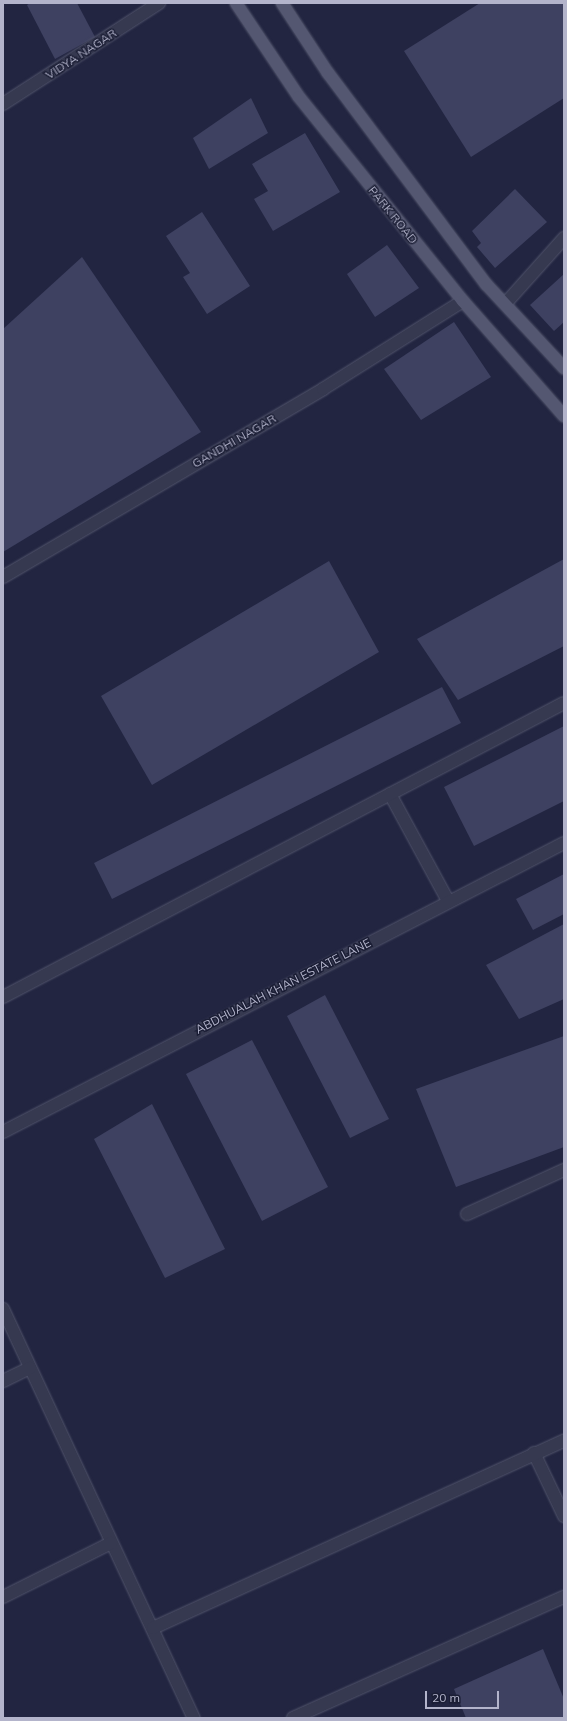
<!DOCTYPE html>
<style>
body{margin:0}
#map{position:relative;width:567px;height:1721px;overflow:hidden;background:#222541;font-family:Mulish,sans-serif}
div>[style]{position:absolute}
[style*='--x']{left:calc(var(--x)*1px);top:calc(var(--y)*1px);width:calc(var(--w)*1px);rotate:calc(var(--a)*1deg)}
.building>*{inset:0;background:#3e4161}
.roads{filter:drop-shadow(0 0 1px #51546b) drop-shadow(0 0 1px #51546b)}
.minor>*{height:12px;margin:-6px;padding:0 6px;transform-origin:6px;border-radius:6px;background:#363950}
.primary>*{height:12px;margin:-6px;padding:0 6px;transform-origin:6px;border-radius:6px;background:#545771}
span{translate:-50% -50%;white-space:nowrap;text-align:center;line-height:1.15;-webkit-text-stroke:3px #1b1e35;paint-order:stroke}
.street-label{font-size:12px;color:#b3b4cb}
.frame{position:absolute;inset:0;border:4px solid #b3b4cb;pointer-events:none}
.scale{position:absolute;left:425px;top:1691px;width:74px;height:18px;box-sizing:border-box;border:2px solid #b3b4cb;border-top:0;padding-left:5px;font-size:12px;line-height:14px;white-space:nowrap;color:#b3b4cb;-webkit-text-stroke:3px #1b1e35;paint-order:stroke}
</style>
<div id="map">
<div class="building">
<div style="clip-path:polygon(30px 3px,77px 3px,95px 37px,55px 59px,27px 5px)"></div>
<div style="clip-path:polygon(480px 3px,564px 3px,564px 98px,471px 157px,404px 51px)"></div>
<div style="clip-path:polygon(251px 98px,268px 133px,209px 169px,193px 138px)"></div>
<div style="clip-path:polygon(305px 133px,340px 192px,273px 231px,254px 199px,268px 191px,252px 164px)"></div>
<div style="clip-path:polygon(515px 189px,547px 222px,495px 268px,477px 247px,481px 243px,472px 231px)"></div>
<div style="clip-path:polygon(202px 212px,250px 286px,207px 314px,183px 277px,190px 273px,166px 236px)"></div>
<div style="clip-path:polygon(387px 245px,419px 288px,375px 317px,347px 274px)"></div>
<div style="clip-path:polygon(82px 257px,201px 432px,3px 552px,3px 329px)"></div>
<div style="clip-path:polygon(564px 274px,564px 322px,554px 331px,530px 305px)"></div>
<div style="clip-path:polygon(454px 322px,491px 377px,421px 420px,384px 369px)"></div>
<div style="clip-path:polygon(564px 559px,564px 646px,458px 700px,417px 639px)"></div>
<div style="clip-path:polygon(329px 561px,379px 652px,152px 785px,101px 696px)"></div>
<div style="clip-path:polygon(442px 687px,461px 723px,112px 899px,94px 863px)"></div>
<div style="clip-path:polygon(564px 726px,564px 801px,474px 846px,444px 787px)"></div>
<div style="clip-path:polygon(564px 874px,564px 914px,533px 930px,516px 899px)"></div>
<div style="clip-path:polygon(564px 924px,564px 999px,519px 1019px,486px 965px)"></div>
<div style="clip-path:polygon(325px 995px,389px 1119px,350px 1138px,287px 1016px)"></div>
<div style="clip-path:polygon(564px 1036px,564px 1147px,456px 1187px,416px 1089px)"></div>
<div style="clip-path:polygon(252px 1040px,328px 1187px,262px 1221px,186px 1074px)"></div>
<div style="clip-path:polygon(152px 1104px,225px 1249px,165px 1278px,94px 1139px)"></div>
<div style="clip-path:polygon(543px 1649px,564px 1699px,564px 1718px,466px 1718px,454px 1689px)"></div>
</div>
<div class="roads">
<div class="minor">
<div style="--x:3;--y:104;--w:186;--a:-32.9"></div>
<div style="--x:505;--y:304;--w:89;--a:-48.2"></div>
<div style="--x:3;--y:577;--w:371;--a:-30.4"></div>
<div style="--x:323;--y:389;--w:165;--a:-32.2"></div>
<div style="--x:390;--y:794;--w:122;--a:61.5"></div>
<div style="--x:3;--y:997;--w:633;--a:-27.66"></div>
<div style="--x:3;--y:1132;--w:631;--a:-27.26"></div>
<div style="--x:467;--y:1214;--w:107;--a:-24.4"></div>
<div style="--x:3;--y:1309;--w:451;--a:65"></div>
<div style="--x:3;--y:1381;--w:30;--a:-26"></div>
<div style="--x:534;--y:1453;--w:70;--a:64.5"></div>
<div style="--x:3;--y:1597;--w:121;--a:-26.6"></div>
<div style="--x:153;--y:1628;--w:452;--a:-24.5"></div>
<div style="--x:293;--y:1718;--w:297;--a:-24.1"></div>
</div>
<div class="primary">
<div style="--x:236;--y:3;--w:113;--a:56.2"></div>
<div style="--x:299;--y:97;--w:262;--a:51.2"></div>
<div style="--x:463;--y:301;--w:153;--a:48.7"></div>
<div style="--x:282;--y:3;--w:84;--a:56.7"></div>
<div style="--x:328;--y:73;--w:264;--a:53.2"></div>
<div style="--x:486;--y:284;--w:115;--a:47.1"></div>
</div>
</div>
<div class="street-label">
<span style="left:81px;top:54px;rotate:-33deg">VIDYA NAGAR</span>
<span style="left:393px;top:215px;rotate:51deg">PARK ROAD</span>
<span style="left:234px;top:441px;rotate:-30deg">GANDHI NAGAR</span>
<span style="left:283px;top:986px;rotate:-27deg">ABDHUALAH KHAN ESTATE LANE</span>
</div>
<div class="frame"></div>
<div class="scale">20 m</div>
</div>
